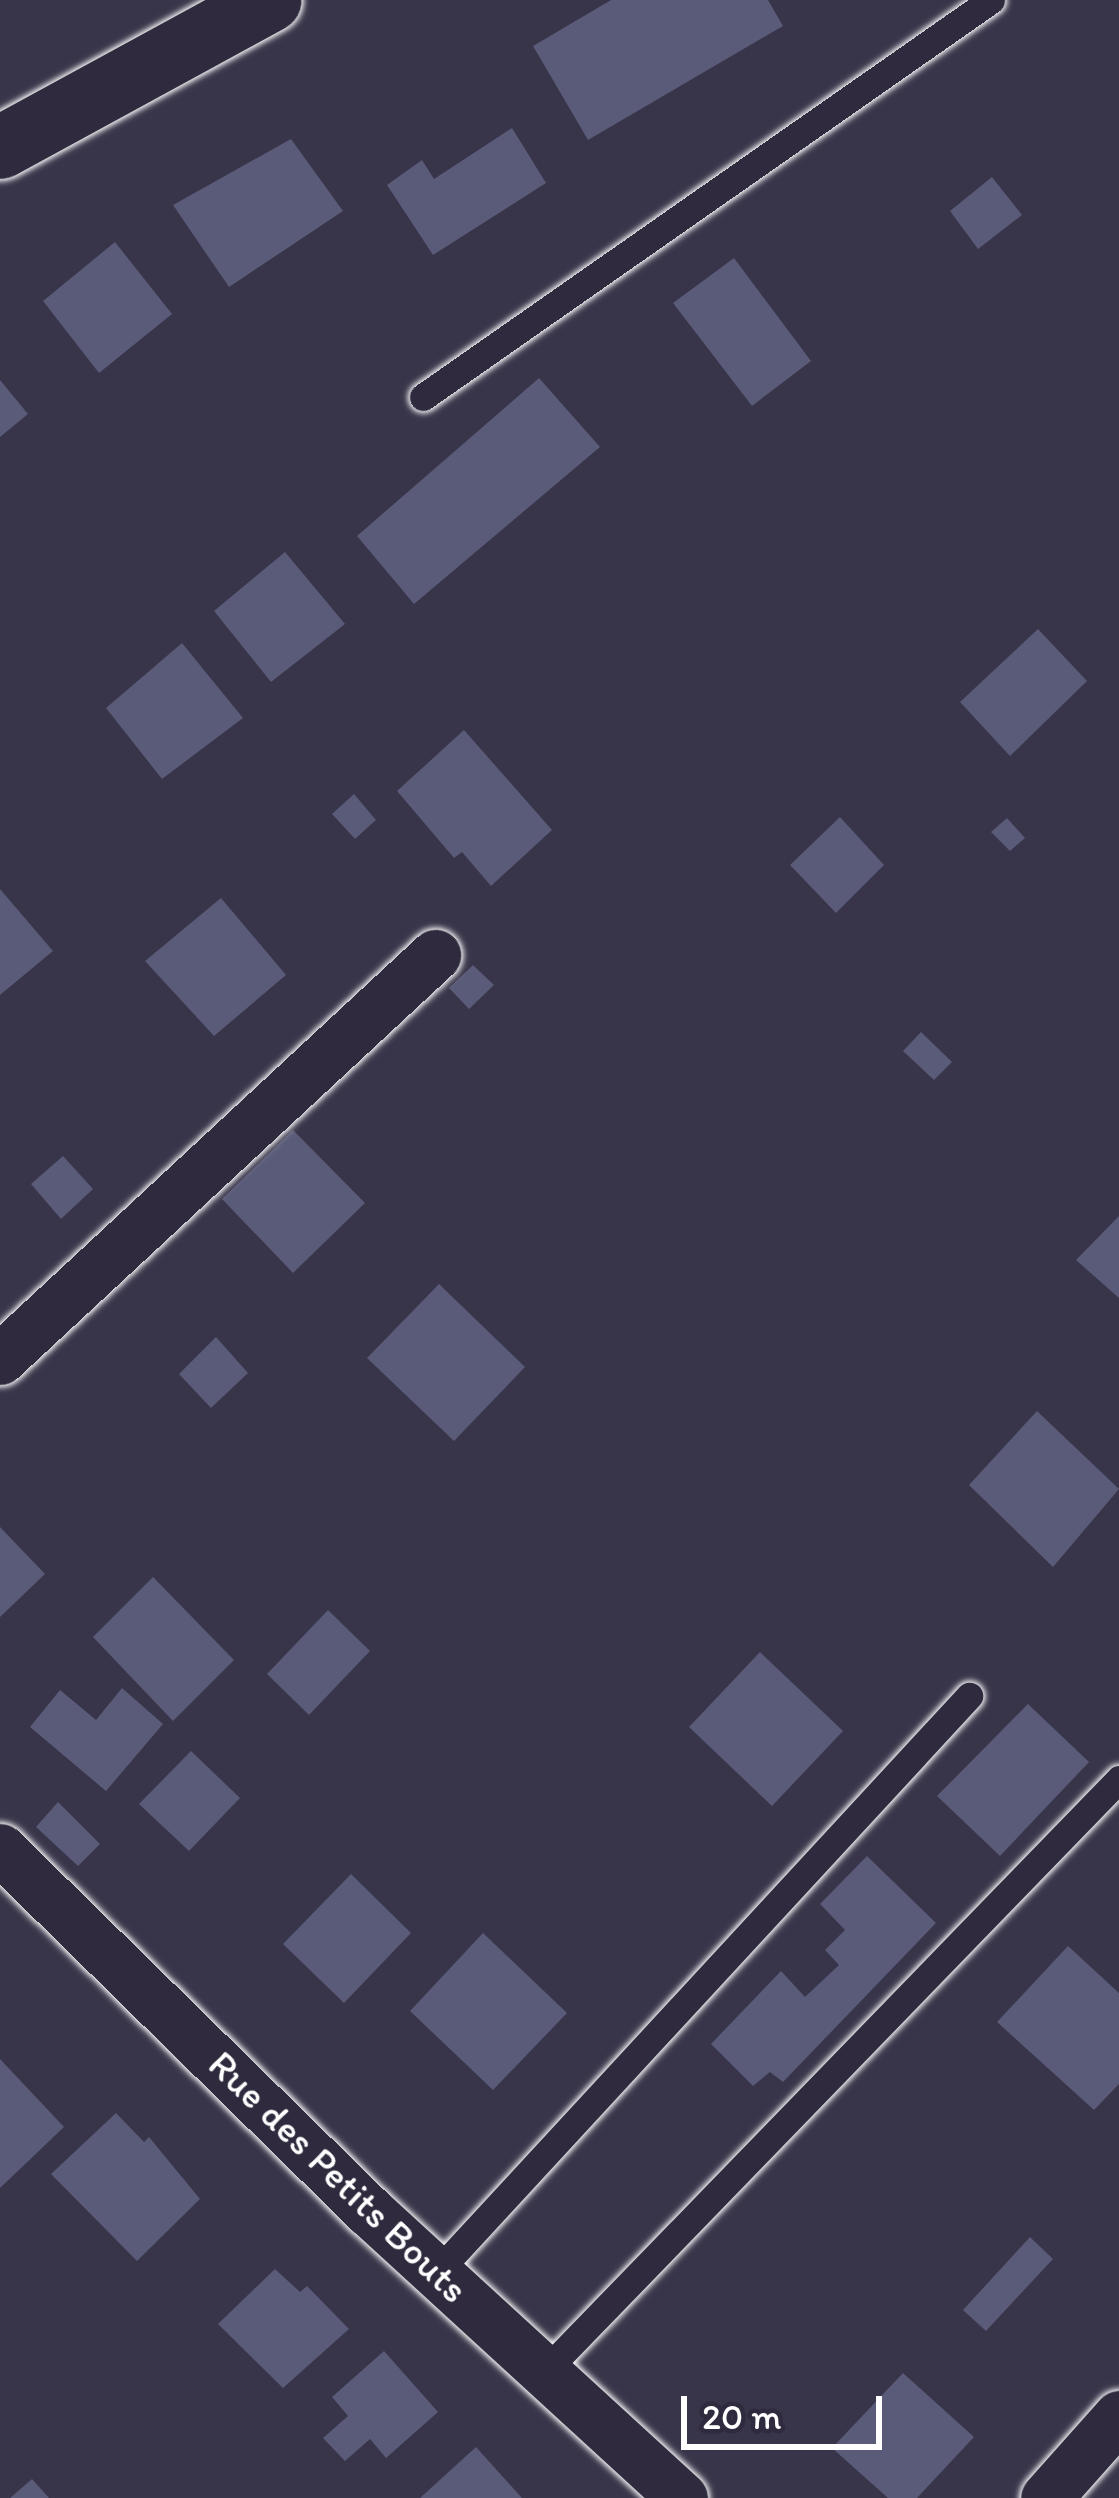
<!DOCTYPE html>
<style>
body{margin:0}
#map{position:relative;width:1119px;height:2498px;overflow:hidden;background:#383449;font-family:Itim,sans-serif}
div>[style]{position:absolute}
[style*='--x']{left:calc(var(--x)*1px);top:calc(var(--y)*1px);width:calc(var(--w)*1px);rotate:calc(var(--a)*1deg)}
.building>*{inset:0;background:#5a5b78}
.roads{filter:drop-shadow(0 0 3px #fff) drop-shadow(0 0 3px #fff)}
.service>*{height:27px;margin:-13.5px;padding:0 13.5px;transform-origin:13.5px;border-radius:13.5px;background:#2f2a3d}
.minor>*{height:51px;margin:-25.5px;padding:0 25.5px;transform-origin:25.5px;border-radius:25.5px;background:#2f2a3d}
.tertiary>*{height:63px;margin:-31.5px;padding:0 31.5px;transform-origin:31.5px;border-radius:31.5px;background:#2f2a3d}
span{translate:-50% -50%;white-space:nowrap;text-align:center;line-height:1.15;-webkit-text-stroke:9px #2f2a3d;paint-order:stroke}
.street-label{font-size:39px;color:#fff}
.scale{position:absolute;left:681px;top:2396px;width:201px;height:54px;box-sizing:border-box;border:6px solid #fff;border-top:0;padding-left:15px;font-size:36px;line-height:42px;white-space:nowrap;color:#fff;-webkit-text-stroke:9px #2f2a3d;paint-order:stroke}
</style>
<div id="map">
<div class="building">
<div style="clip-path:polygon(611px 0,768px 0,783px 26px,588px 140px,533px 46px)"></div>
<div style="clip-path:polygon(512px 128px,546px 183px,433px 255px,387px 185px,422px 160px,434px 179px)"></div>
<div style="clip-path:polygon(291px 139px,343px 211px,229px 287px,173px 205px)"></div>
<div style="clip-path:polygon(992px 177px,1022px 215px,978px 249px,950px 211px)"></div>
<div style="clip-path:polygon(115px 242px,172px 314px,99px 373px,43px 301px)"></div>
<div style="clip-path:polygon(734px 258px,811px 361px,752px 406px,673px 303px)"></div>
<div style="clip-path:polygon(539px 378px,600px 447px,414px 604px,357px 536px)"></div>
<div style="clip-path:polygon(0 380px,28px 414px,0 437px)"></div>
<div style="clip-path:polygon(285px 552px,345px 624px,271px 682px,214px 611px)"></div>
<div style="clip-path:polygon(1038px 629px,1087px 681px,1010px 756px,960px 702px)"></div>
<div style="clip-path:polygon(182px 643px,243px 718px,162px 779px,106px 708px)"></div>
<div style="clip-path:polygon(464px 730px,552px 830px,491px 886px,462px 852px,454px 858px,397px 791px)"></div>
<div style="clip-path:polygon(354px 794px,376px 820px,355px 839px,332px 814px)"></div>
<div style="clip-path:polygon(840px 817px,884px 865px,836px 913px,790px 865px)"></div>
<div style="clip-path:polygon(1007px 818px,1025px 838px,1010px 851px,991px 832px)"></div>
<div style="clip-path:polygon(0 889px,53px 951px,0 995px)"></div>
<div style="clip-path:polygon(221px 898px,286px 975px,214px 1036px,145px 961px)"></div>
<div style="clip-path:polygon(473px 965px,494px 985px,469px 1009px,449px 988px)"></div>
<div style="clip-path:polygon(921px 1032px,952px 1062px,934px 1080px,903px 1051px)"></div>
<div style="clip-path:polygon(293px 1130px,365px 1203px,293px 1273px,222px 1199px)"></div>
<div style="clip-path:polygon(63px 1156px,93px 1189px,61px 1219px,31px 1184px)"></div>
<div style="clip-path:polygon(1119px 1216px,1119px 1298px,1076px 1260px)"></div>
<div style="clip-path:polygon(439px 1284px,525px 1367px,454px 1441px,367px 1358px)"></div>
<div style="clip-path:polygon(216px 1337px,248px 1373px,211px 1408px,179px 1374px)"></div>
<div style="clip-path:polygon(1037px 1411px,1119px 1489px,1053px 1567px,969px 1485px)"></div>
<div style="clip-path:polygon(0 1527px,45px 1574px,0 1617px)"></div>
<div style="clip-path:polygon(153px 1577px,234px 1660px,173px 1721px,93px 1637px)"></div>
<div style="clip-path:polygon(328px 1610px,370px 1651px,309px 1715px,267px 1674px)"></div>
<div style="clip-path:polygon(760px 1652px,843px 1731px,772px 1806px,689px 1727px)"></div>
<div style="clip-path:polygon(122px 1688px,163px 1724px,106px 1791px,30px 1727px,60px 1690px,96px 1720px)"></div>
<div style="clip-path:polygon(1028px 1704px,1089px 1762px,1000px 1856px,937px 1796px)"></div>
<div style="clip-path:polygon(191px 1751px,240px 1798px,189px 1851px,139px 1804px)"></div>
<div style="clip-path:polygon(58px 1802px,100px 1844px,78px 1866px,36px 1827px)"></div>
<div style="clip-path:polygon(867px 1856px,936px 1923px,783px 2082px,770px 2072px,753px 2086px,711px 2044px,781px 1971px,805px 1997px,839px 1965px,825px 1950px,845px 1930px,820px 1904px)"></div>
<div style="clip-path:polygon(351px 1874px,411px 1933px,344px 2003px,283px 1944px)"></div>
<div style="clip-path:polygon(483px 1933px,567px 2013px,493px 2090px,410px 2011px)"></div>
<div style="clip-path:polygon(1068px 1946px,1119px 1993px,1119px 2084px,1094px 2110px,997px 2022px)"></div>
<div style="clip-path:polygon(0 2059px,64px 2127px,0 2188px)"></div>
<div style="clip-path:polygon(116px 2113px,144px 2142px,149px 2137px,200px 2199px,137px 2261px,51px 2174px)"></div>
<div style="clip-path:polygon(1030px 2237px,1053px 2259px,986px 2331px,963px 2310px)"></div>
<div style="clip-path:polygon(275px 2269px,300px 2292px,307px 2286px,349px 2329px,283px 2388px,218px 2324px)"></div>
<div style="clip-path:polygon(384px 2351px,438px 2412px,386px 2458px,370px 2439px,345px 2461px,323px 2438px,348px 2416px,332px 2397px)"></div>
<div style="clip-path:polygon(903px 2373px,974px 2437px,917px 2498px,888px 2498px,832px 2448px)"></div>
<div style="clip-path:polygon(476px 2447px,522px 2498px,420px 2498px)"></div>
<div style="clip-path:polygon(32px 2479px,49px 2498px,10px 2498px)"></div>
</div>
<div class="roads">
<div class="service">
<div style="--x:423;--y:397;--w:693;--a:-34.95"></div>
<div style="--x:436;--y:2273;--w:786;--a:-47.27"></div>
<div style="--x:544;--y:2372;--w:826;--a:-45.88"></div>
</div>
<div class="minor">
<div style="--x:0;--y:1359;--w:594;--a:-42.88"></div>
<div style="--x:0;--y:1849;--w:516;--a:44.45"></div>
<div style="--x:368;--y:2210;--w:426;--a:42.5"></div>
<div style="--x:1046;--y:2498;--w:110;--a:-48.3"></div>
</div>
<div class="tertiary">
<div style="--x:0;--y:147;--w:307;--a:-28.6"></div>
</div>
</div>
<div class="street-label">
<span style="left:338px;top:2177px;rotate:44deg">Rue des Petits Bouts</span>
</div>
<div class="scale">20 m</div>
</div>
